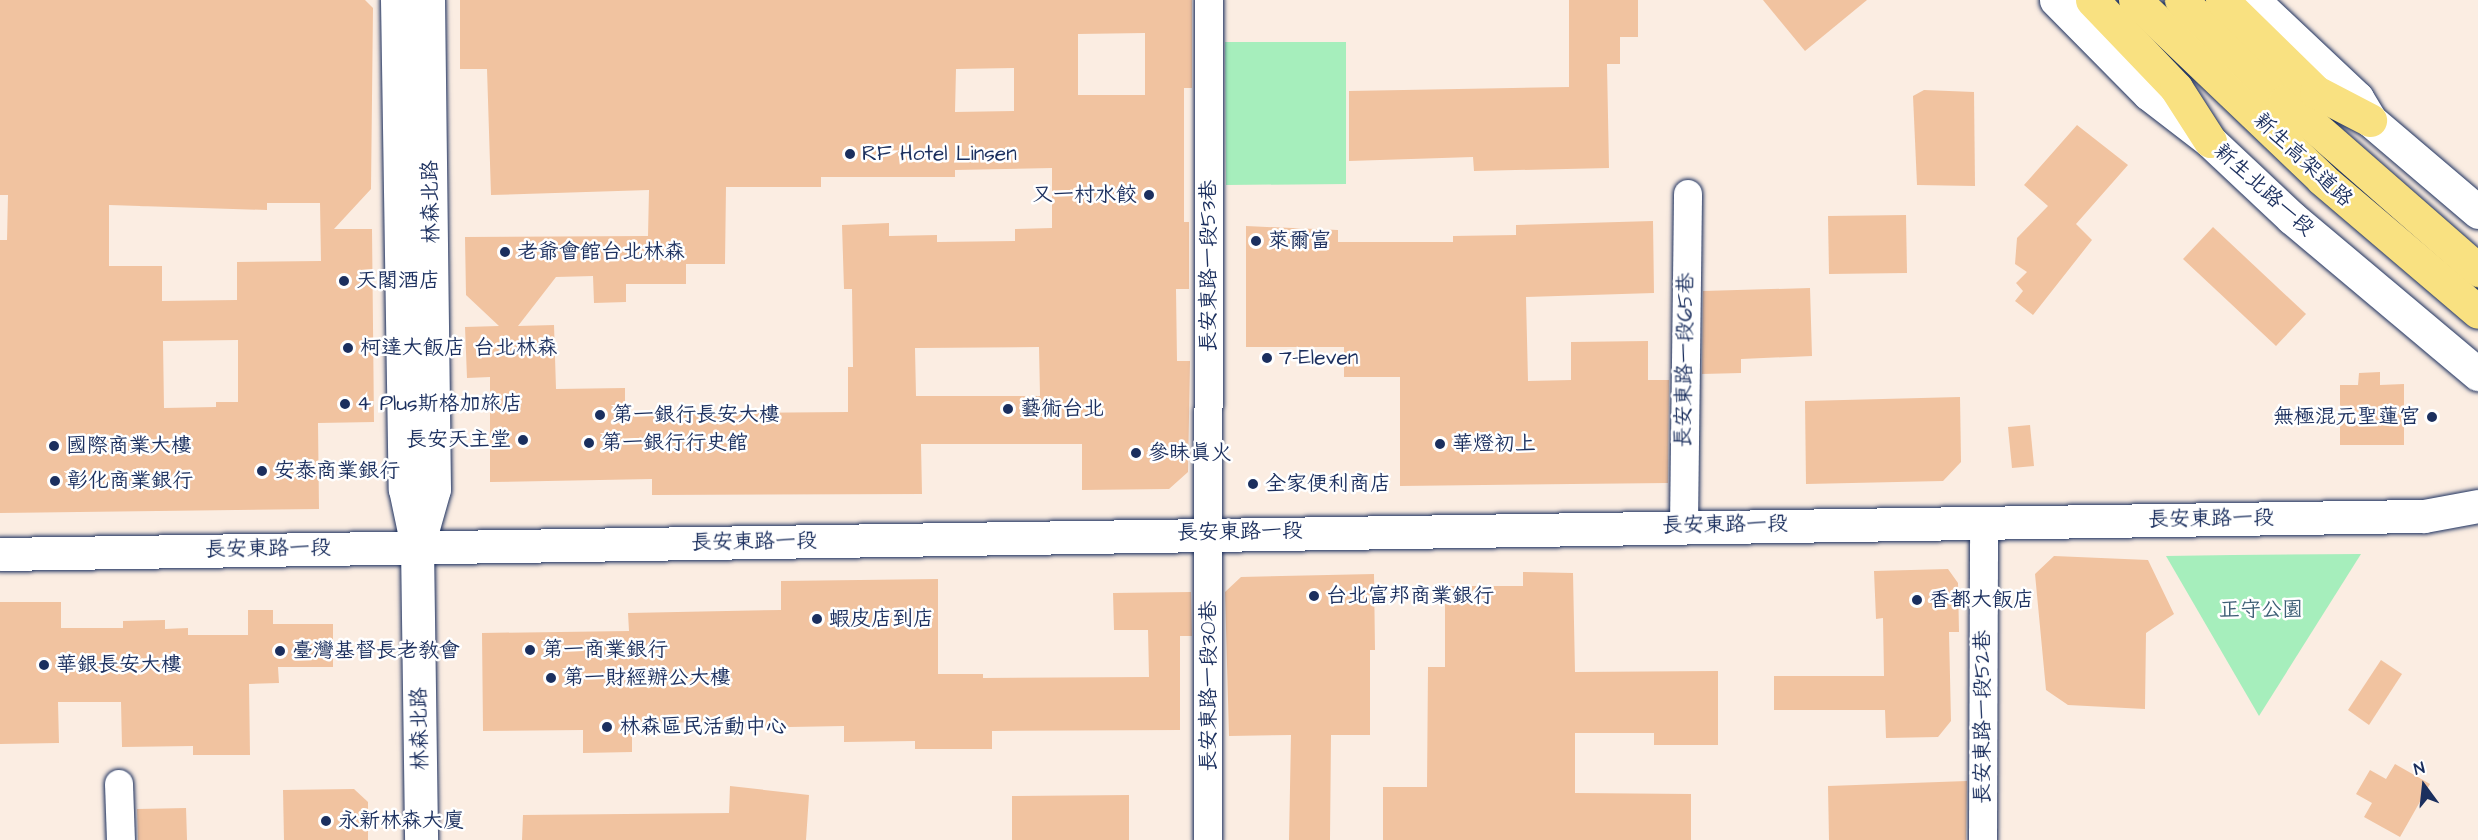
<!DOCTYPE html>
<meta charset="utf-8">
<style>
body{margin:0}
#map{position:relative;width:2478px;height:840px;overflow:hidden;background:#fbede2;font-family:"Architects Daughter","LXGW WenKai TC",sans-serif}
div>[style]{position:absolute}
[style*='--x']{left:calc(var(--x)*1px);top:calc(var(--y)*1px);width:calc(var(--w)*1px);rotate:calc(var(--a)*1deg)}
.green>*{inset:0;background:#a6eebc}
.building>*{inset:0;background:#f1c3a0}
.roads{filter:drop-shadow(0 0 2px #1b2f5e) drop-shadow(0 0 2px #1b2f5e)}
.street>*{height:28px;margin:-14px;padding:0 14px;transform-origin:14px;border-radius:14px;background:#fff}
.secondary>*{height:33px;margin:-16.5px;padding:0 16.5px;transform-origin:16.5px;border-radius:16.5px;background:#fff}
.highway>*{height:33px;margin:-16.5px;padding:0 16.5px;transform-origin:16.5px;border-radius:16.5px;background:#f9e181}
.dots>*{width:16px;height:16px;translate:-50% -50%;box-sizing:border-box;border:3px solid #fff;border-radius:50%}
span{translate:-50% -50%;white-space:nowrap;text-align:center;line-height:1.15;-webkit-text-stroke:5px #fff;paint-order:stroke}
.poi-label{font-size:21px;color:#1b2f5e}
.left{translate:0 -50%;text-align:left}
.right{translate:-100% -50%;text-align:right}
.street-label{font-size:21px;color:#1b2f5e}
.park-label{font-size:21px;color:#3e5f76}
.north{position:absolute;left:2394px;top:756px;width:60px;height:60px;-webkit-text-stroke:4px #fff;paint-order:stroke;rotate:345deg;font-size:16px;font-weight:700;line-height:24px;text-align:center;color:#1b2f5e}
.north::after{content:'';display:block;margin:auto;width:21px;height:27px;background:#1b2f5e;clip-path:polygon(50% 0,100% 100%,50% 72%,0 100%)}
</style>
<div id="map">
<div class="green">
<div style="clip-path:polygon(1225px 42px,1346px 42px,1346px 184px,1226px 185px)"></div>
<div style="clip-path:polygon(2361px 554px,2259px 716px,2166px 556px,2233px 555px)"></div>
</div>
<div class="building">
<div style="clip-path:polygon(evenodd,0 0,365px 0,373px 8px,371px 189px,334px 229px,372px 229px,374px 422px,318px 423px,319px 509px,0 513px,0 240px,7px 240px,8px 195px,0 195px,0 0,267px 203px,320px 203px,321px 261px,237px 262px,237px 300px,162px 301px,162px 266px,109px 266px,109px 205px,267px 210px,267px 203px,0 0,238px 340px,238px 402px,216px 402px,216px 407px,164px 408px,163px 341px,238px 340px)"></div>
<div style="clip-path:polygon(evenodd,460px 0,1192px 0,1192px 88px,1184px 88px,1184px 222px,1189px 222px,1189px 289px,1176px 289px,1177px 361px,1190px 361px,1188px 472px,1169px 489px,1082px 490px,1082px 444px,921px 444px,922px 494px,652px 495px,652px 479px,490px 482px,490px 377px,467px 378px,465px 327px,499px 326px,466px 295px,465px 237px,648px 236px,649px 190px,491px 195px,487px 69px,460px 69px,460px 0,1145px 33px,1145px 95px,1078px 95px,1078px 34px,1145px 33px,460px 0,1014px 68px,1014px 111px,955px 112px,956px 69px,1014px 68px,460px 0,1052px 168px,1052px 228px,1015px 229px,1015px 241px,937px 242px,937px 235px,889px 236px,889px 223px,842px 225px,844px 289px,852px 289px,853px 367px,848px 367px,848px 412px,625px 414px,625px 388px,556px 389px,554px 325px,518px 326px,556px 277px,593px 276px,594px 303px,626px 302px,626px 284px,686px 284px,686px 264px,725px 264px,726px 187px,821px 187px,821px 177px,955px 177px,955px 170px,1052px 168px,460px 0,1039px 347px,1040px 396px,916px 396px,915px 348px,1039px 347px)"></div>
<div style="clip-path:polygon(1569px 0,1638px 0,1638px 37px,1620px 37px,1620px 64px,1607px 64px,1609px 168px,1474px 171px,1473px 157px,1349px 161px,1349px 91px,1569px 87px)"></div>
<div style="clip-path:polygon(1763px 0,1867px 0,1805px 51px)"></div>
<div style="clip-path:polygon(1924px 90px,1974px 92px,1975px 186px,1917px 185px,1913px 96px)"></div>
<div style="clip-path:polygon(2077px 125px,2128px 165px,2076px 224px,2092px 240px,2033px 315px,2015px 301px,2023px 291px,2016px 283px,2027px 272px,2015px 264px,2017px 238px,2048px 206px,2024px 185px)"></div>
<div style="clip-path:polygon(1906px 215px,1907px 273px,1829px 274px,1828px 216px)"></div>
<div style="clip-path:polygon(1653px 221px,1654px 293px,1526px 297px,1528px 381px,1571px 380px,1571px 342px,1648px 341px,1648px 380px,1669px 380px,1668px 483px,1400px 486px,1400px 377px,1344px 377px,1344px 347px,1246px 347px,1246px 226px,1338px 230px,1338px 242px,1453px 242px,1453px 236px,1516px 235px,1516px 225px)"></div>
<div style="clip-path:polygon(2213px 227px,2306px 314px,2276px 346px,2183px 259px)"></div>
<div style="clip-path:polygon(1810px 288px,1812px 356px,1741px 359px,1741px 373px,1702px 374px,1703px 291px)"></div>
<div style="clip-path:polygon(2380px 372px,2380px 385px,2404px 384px,2404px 445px,2340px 445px,2340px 385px,2358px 385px,2359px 373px)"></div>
<div style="clip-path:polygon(1960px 397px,1961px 462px,1943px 481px,1806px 484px,1805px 401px)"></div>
<div style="clip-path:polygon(2030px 425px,2034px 466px,2012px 468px,2008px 427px)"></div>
<div style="clip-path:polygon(2054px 556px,2148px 560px,2174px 614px,2146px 633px,2145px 709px,2068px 705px,2046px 690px,2035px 574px)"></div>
<div style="clip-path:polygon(1948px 569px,1958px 583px,1959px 632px,1949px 632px,1951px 721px,1938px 737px,1886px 738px,1885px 710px,1774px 710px,1774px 676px,1884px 676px,1883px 618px,1876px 619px,1874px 571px)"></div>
<div style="clip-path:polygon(1523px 572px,1573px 573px,1575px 672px,1718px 671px,1718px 745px,1654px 745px,1654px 733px,1575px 733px,1575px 793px,1691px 794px,1691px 840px,1383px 840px,1383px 787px,1427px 787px,1428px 667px,1445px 667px,1445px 586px,1523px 586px)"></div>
<div style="clip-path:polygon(1374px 574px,1375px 650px,1370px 650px,1370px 735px,1331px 735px,1330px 840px,1289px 840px,1291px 735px,1229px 736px,1225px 592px,1241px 577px)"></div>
<div style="clip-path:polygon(938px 579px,938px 674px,983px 674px,983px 678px,1149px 677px,1148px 630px,1114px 630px,1113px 593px,1191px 592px,1192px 636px,1180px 636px,1180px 730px,992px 731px,992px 749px,915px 749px,915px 741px,844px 742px,844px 726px,735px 728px,735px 721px,632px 724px,632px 752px,583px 753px,583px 730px,483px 731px,482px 633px,629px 631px,628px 613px,781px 610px,781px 581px)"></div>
<div style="clip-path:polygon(0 602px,61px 602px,61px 628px,123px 628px,123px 621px,165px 620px,165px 629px,188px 628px,188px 635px,248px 635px,248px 610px,273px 610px,273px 624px,333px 624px,333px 667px,278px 667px,279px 683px,249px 684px,250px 755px,193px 755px,193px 746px,122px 747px,121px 702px,58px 702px,59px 743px,0 744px)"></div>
<div style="clip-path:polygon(2381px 660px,2402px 674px,2369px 725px,2348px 710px)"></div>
<div style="clip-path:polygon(2395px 764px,2430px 784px,2400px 837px,2364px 817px,2372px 803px,2356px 794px,2370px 770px,2386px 779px)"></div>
<div style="clip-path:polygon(1967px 781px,1966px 840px,1829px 840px,1828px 786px)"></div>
<div style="clip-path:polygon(730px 786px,809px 795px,806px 840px,522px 840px,523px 815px,729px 813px)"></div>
<div style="clip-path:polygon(354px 789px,368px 802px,368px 840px,284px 840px,283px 790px)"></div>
<div style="clip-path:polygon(1129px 795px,1129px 840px,1012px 840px,1012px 796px)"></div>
<div style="clip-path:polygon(186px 808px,187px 840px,138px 840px,137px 809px)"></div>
</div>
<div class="roads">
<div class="street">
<div style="--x:1684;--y:525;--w:331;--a:-89.3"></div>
<div style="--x:119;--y:784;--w:56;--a:88"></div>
<div style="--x:1208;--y:840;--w:840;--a:-89.93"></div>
<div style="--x:1983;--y:840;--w:318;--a:-89.8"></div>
</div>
<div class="secondary">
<div style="--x:397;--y:0;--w:489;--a:89.1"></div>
<div style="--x:405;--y:489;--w:58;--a:78.1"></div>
<div style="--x:417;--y:546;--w:294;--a:89.2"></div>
<div style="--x:2056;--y:0;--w:132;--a:45.3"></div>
<div style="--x:2149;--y:94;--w:77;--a:37.6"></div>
<div style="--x:2210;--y:141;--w:112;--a:43.2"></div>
<div style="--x:2292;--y:218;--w:243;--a:40"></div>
<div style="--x:2253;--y:0;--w:143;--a:43.3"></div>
<div style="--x:2357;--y:98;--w:26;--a:59"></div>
<div style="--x:2370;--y:120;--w:142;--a:40.4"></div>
<div style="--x:419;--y:542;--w:55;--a:-74.2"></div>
<div style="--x:434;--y:489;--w:489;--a:-90.7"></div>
<div style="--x:0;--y:554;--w:2424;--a:-0.9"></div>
<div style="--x:2424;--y:516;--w:55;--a:-10.5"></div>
</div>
<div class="highway">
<div style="--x:2092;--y:0;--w:122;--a:46.3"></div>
<div style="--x:2176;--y:88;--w:63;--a:57.3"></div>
<div style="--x:2135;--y:0;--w:259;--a:43.7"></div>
<div style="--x:2322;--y:179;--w:205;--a:40.4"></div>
<div style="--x:2181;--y:0;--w:145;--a:44.2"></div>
<div style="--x:2285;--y:101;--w:257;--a:41.2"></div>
<div style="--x:2222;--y:0;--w:132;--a:44.4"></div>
<div style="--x:2316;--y:92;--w:61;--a:27.4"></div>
</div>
</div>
<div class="dots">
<div style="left:850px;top:154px;background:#1b2f5e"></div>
<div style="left:1149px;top:195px;background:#1b2f5e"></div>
<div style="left:1256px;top:241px;background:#1b2f5e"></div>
<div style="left:505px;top:252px;background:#1b2f5e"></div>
<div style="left:344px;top:281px;background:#1b2f5e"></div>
<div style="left:348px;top:348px;background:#1b2f5e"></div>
<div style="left:1267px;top:358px;background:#1b2f5e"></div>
<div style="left:345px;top:404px;background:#1b2f5e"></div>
<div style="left:1008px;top:409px;background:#1b2f5e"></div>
<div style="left:600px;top:415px;background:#1b2f5e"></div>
<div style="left:2432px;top:417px;background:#1b2f5e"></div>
<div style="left:523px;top:440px;background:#1b2f5e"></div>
<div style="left:589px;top:443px;background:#1b2f5e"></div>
<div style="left:1440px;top:444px;background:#1b2f5e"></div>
<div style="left:54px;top:446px;background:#1b2f5e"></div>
<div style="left:1136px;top:453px;background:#1b2f5e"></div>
<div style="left:262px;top:471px;background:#1b2f5e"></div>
<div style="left:55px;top:481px;background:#1b2f5e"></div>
<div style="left:1253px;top:484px;background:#1b2f5e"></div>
<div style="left:1314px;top:596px;background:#1b2f5e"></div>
<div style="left:1917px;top:600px;background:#1b2f5e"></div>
<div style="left:817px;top:619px;background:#1b2f5e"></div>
<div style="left:530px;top:650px;background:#1b2f5e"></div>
<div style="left:280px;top:651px;background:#1b2f5e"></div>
<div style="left:44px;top:665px;background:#1b2f5e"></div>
<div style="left:551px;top:678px;background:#1b2f5e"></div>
<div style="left:607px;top:727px;background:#1b2f5e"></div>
<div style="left:326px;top:821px;background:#1b2f5e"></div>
</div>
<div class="poi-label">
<span class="left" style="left:862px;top:154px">RF Hotel Linsen</span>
<span class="right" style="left:1137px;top:195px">又一村水餃</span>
<span class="left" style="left:1268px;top:241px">萊爾富</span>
<span class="left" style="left:517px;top:252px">老爺會館台北林森</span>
<span class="left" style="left:356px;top:281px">天閣酒店</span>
<span class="left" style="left:360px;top:348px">柯達大飯店 台北林森</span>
<span class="left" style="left:1279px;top:358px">7-Eleven</span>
<span class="left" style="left:357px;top:404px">4 Plus斯格加旅店</span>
<span class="left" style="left:1020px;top:409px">藝術台北</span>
<span class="left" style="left:612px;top:415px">第一銀行長安大樓</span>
<span class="right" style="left:2420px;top:417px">無極混元聖蓮宮</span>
<span class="right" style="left:511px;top:440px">長安天主堂</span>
<span class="left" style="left:601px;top:443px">第一銀行行史館</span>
<span class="left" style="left:1452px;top:444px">華燈初上</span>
<span class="left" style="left:66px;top:446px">國際商業大樓</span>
<span class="left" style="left:1148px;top:453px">參昧真火</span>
<span class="left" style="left:274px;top:471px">安泰商業銀行</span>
<span class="left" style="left:67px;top:481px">彰化商業銀行</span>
<span class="left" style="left:1265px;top:484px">全家便利商店</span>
<span class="left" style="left:1326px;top:596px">台北富邦商業銀行</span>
<span class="left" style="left:1929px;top:600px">香都大飯店</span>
<span class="left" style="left:829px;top:619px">蝦皮店到店</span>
<span class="left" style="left:542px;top:650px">第一商業銀行</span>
<span class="left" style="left:292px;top:651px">臺灣基督長老教會</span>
<span class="left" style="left:56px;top:665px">華銀長安大樓</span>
<span class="left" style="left:563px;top:678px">第一財經辦公大樓</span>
<span class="left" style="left:619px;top:727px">林森區民活動中心</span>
<span class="left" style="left:338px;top:821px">永新林森大廈</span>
</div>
<div class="street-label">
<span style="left:2303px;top:160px;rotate:43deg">新生高架道路</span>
<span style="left:2264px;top:190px;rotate:42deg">新生北路一段</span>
<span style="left:431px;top:202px;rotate:-91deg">林森北路</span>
<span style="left:1209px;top:266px;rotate:-90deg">長安東路一段53巷</span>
<span style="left:1685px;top:360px;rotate:-89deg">長安東路一段65巷</span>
<span style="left:2211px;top:519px;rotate:-1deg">長安東路一段</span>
<span style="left:1725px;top:525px;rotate:-1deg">長安東路一段</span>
<span style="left:1240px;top:532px;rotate:-1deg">長安東路一段</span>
<span style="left:754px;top:542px;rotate:-1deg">長安東路一段</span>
<span style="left:268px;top:549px;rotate:-1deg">長安東路一段</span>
<span style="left:1209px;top:686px;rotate:-90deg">長安東路一段30巷</span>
<span style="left:1983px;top:717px;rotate:-90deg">長安東路一段52巷</span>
<span style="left:420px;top:729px;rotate:-91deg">林森北路</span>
</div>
<div class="park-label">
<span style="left:2261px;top:610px">正守公園</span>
</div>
<div class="north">N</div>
</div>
